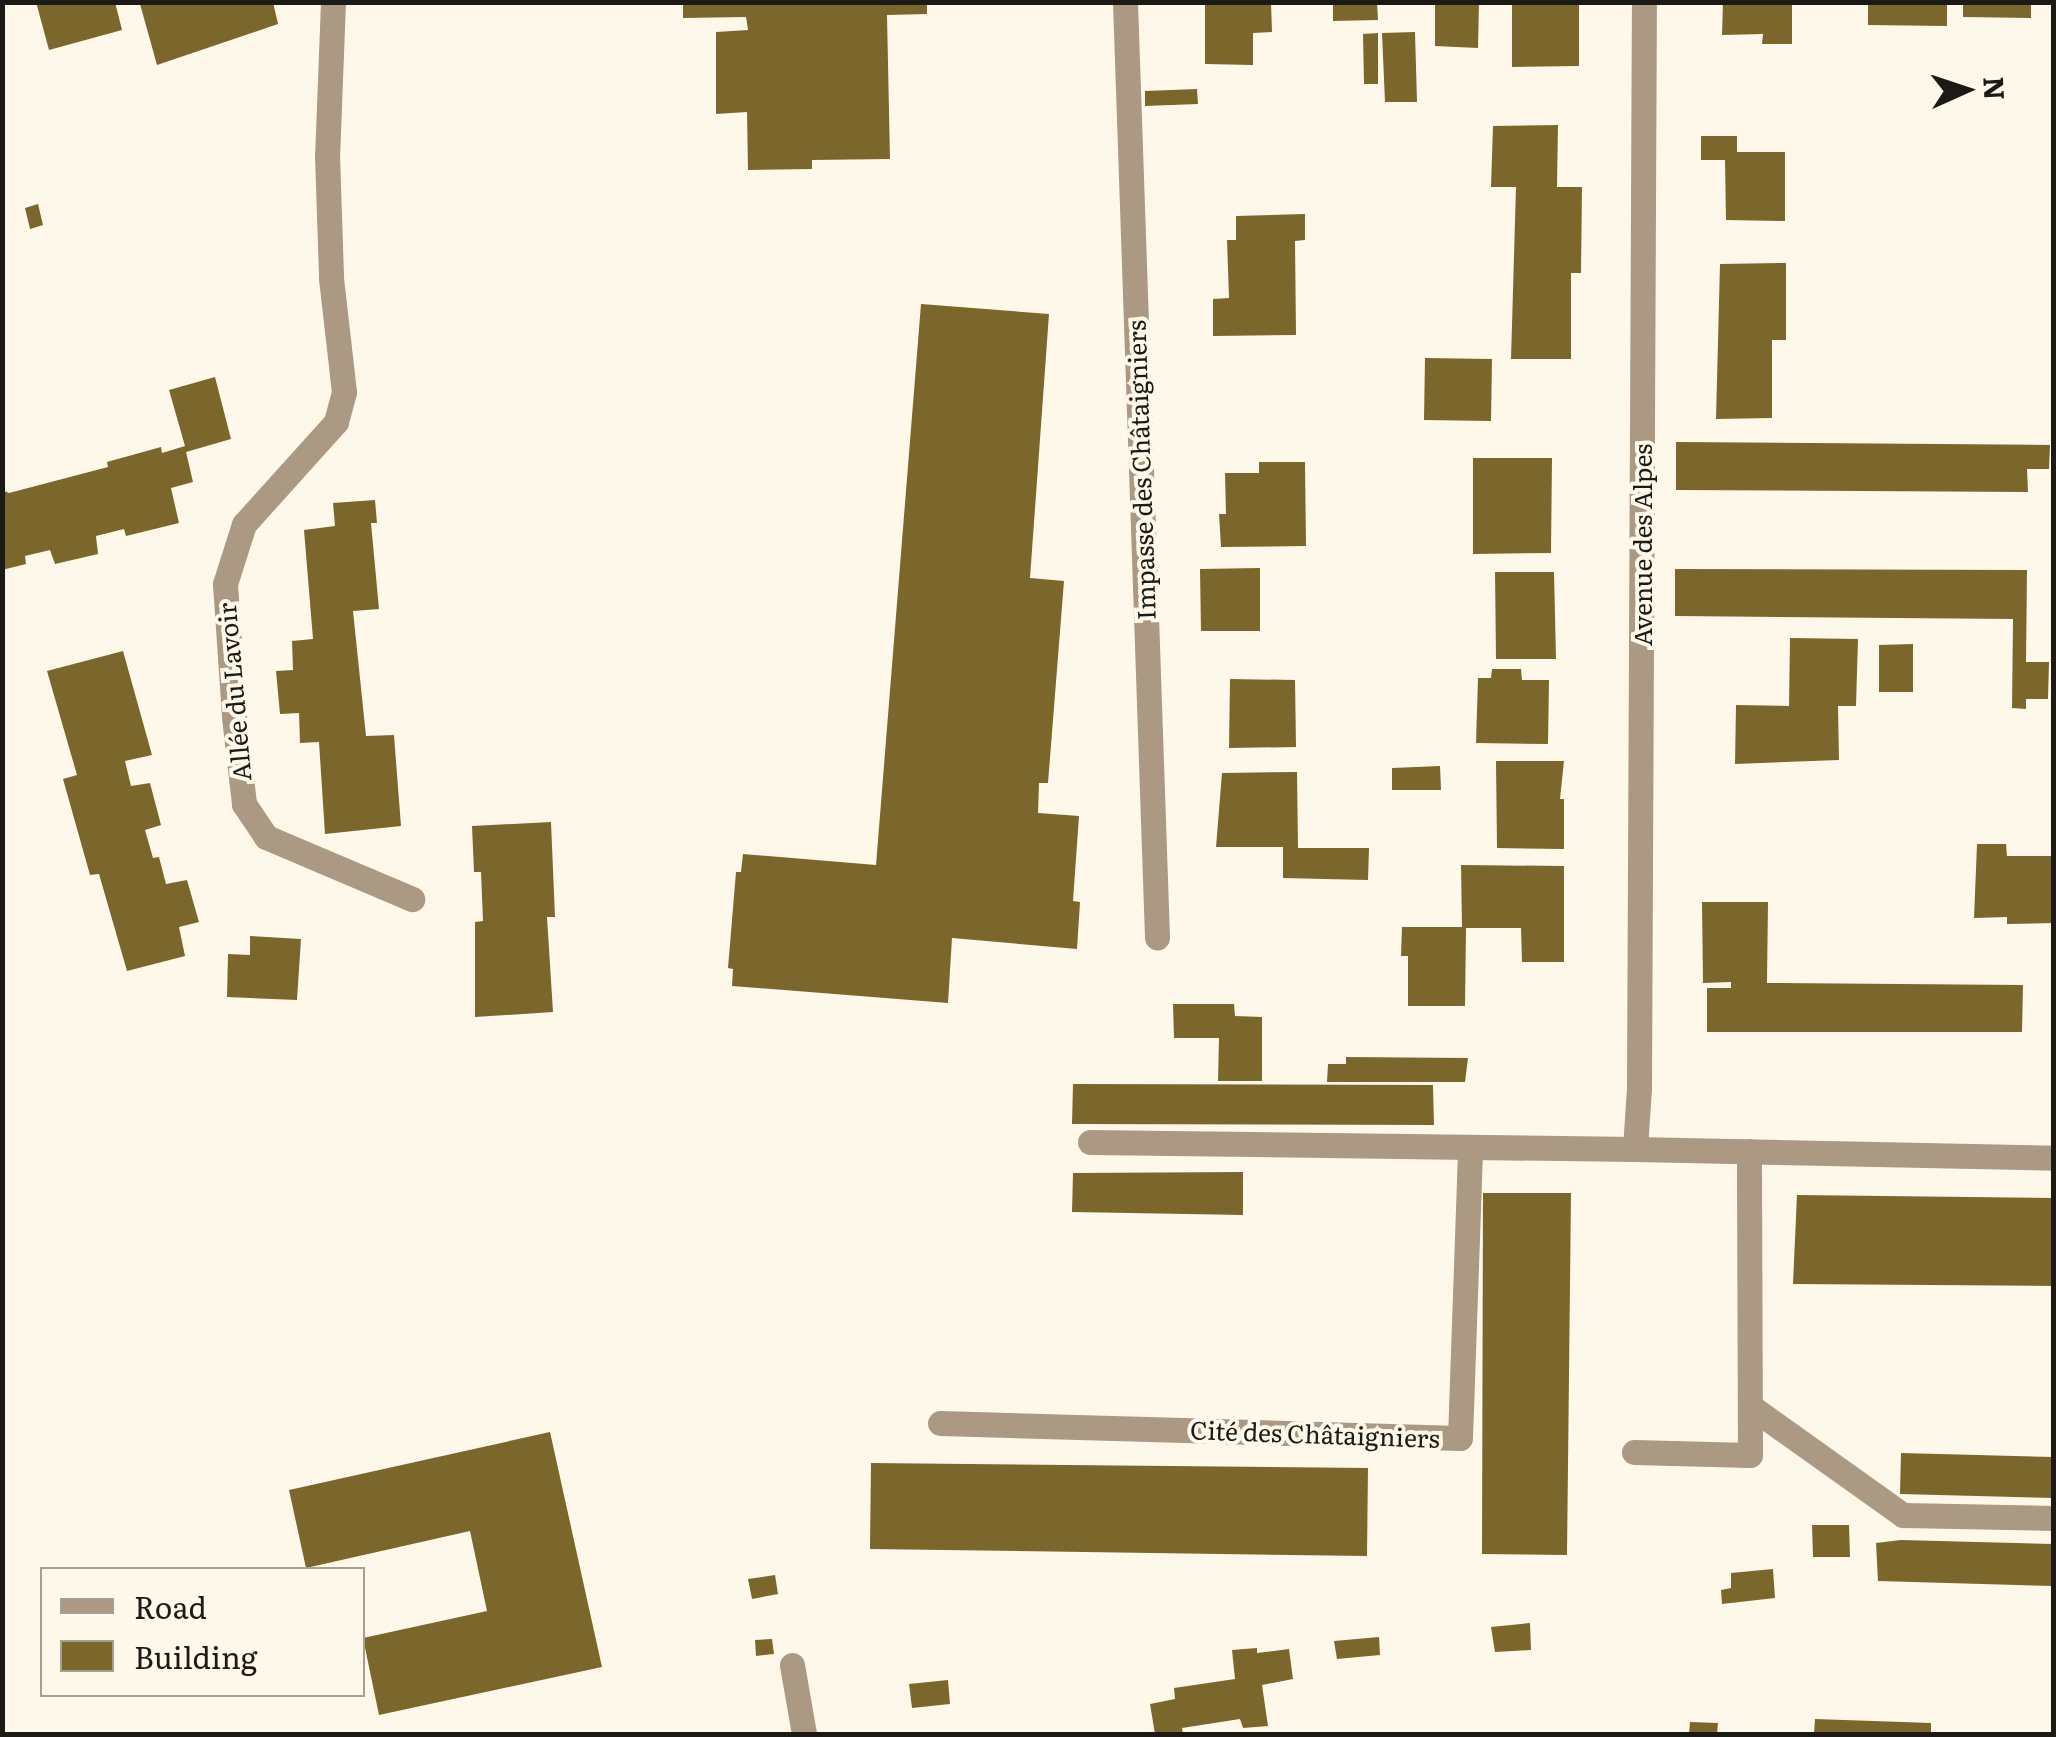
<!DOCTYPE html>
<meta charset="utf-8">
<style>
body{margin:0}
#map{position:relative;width:2056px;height:1737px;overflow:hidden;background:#fef8ea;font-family:Literata,serif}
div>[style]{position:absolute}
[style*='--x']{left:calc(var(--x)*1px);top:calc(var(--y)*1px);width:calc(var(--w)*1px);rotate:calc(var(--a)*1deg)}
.building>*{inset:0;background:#7b672b}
.lane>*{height:25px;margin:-12.5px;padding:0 12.5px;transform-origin:12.5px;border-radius:12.5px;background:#ab9984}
.street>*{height:25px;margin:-12.5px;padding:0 12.5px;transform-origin:12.5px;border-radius:12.5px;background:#ab9984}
span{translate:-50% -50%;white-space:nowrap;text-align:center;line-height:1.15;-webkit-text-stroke:8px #fef8ea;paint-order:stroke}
.street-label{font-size:25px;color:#1c1a15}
.frame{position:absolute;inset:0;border:5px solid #1c1a15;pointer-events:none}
.legend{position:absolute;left:40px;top:1567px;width:325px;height:130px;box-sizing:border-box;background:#fef8ea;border:2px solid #a49f95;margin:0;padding:12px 18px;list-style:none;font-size:30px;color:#1c1a15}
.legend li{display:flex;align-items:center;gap:20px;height:50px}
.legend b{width:50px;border:2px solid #a49f95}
.north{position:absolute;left:1916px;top:40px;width:100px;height:100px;-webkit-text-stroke:8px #fef8ea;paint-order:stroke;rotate:87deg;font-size:28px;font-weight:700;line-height:40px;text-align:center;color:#1c1a15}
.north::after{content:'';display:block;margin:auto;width:35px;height:45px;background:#1c1a15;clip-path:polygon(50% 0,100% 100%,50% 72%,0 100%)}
</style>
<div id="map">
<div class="building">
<div style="clip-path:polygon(36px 2px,115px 2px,122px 30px,49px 50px)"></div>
<div style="clip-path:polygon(145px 2px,273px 2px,278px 24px,157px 65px,140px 4px)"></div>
<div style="clip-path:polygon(683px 2px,927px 2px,927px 14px,887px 15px,890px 159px,812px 160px,812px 169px,748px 170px,747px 112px,716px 114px,716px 32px,748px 30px,746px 17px,683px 18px)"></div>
<div style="clip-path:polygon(1205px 2px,1271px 2px,1272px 32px,1253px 33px,1253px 65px,1205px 64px)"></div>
<div style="clip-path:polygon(1333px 2px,1377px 2px,1378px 20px,1333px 21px)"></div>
<div style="clip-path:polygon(1435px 2px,1479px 2px,1478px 48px,1435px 46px)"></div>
<div style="clip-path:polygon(1512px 2px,1579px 2px,1579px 66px,1512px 67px)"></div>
<div style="clip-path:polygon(1723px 2px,1792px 2px,1792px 44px,1762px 44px,1763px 34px,1722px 35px)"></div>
<div style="clip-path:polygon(1868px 2px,1947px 2px,1947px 26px,1868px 25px)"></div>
<div style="clip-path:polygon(1963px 2px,2031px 2px,2031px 18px,1963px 17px)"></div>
<div style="clip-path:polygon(1415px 32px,1417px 102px,1385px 102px,1382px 33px)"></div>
<div style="clip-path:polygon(1378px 33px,1378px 84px,1364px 84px,1363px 34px)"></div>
<div style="clip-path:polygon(1197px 89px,1198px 104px,1145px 106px,1145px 91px)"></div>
<div style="clip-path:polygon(1558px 125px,1557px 187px,1582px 187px,1581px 273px,1571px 273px,1571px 359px,1511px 359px,1516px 187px,1491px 187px,1493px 126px)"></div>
<div style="clip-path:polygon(1701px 136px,1737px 136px,1737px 152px,1785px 152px,1785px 221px,1726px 220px,1725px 160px,1701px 160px)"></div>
<div style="clip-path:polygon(38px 204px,43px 225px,30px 229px,25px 208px)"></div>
<div style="clip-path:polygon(1305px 214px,1305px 240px,1295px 241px,1296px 335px,1213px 336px,1213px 299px,1229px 298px,1227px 240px,1236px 240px,1236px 216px)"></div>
<div style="clip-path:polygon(1786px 263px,1786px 340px,1772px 340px,1772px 418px,1716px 419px,1720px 264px)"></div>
<div style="clip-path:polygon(921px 304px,1049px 314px,1030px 578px,1064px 581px,1048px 783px,1039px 783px,1038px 813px,1079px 816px,1073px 901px,1080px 902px,1077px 949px,952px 938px,948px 1003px,732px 986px,733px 969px,728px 968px,736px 872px,741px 872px,743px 854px,876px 865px)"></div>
<div style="clip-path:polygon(1425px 358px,1492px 359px,1491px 421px,1424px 420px)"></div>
<div style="clip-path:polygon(215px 377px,231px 439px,186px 452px,193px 482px,171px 488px,179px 523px,126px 536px,124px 529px,96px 536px,98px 554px,55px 564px,50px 550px,25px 556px,26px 564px,2px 570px,2px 490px,9px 493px,108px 467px,107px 462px,161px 447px,162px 453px,185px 446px,169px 390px)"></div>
<div style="clip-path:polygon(1676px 442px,2050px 445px,2049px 469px,2027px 469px,2028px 492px,1676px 490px)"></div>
<div style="clip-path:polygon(1473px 458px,1552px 458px,1551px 553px,1473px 554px)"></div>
<div style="clip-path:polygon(1259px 462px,1305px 462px,1306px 546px,1221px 547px,1219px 514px,1226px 514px,1225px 473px,1259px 473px)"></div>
<div style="clip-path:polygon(375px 500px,377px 523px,371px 523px,379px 609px,353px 611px,366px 736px,394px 735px,401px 826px,325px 834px,319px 742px,300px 743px,299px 713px,280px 714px,276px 671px,293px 670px,292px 641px,313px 639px,304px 530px,335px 526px,333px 503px)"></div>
<div style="clip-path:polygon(1260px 568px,1260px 631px,1201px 631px,1200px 569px)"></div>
<div style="clip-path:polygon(1675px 569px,2027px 570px,2026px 662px,2049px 662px,2048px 699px,2026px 699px,2026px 709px,2012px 708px,2013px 619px,1675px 616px)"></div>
<div style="clip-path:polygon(1495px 572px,1554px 572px,1556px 659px,1496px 659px)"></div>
<div style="clip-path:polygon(1790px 638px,1858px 639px,1856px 706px,1838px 706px,1839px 760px,1735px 764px,1736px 705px,1789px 706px)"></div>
<div style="clip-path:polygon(1913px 644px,1913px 692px,1879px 692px,1879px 645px)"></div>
<div style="clip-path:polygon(123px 651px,152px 755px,125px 761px,131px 786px,150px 783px,161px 825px,145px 830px,153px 858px,159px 857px,166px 884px,187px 880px,199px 922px,179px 927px,185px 956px,127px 971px,99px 874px,90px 875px,63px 779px,77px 775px,47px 671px)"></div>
<div style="clip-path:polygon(1492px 669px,1521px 669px,1522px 680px,1549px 680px,1548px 744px,1476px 743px,1478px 678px,1491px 678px)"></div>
<div style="clip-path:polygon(1230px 679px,1295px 680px,1296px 747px,1229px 748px)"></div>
<div style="clip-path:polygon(1496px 761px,1564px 761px,1560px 799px,1564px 799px,1564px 849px,1497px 848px)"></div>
<div style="clip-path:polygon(1440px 766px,1441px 790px,1392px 790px,1392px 768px)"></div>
<div style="clip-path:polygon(1297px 772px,1298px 848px,1369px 848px,1368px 880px,1283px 878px,1283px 847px,1216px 847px,1222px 773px)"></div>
<div style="clip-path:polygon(551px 822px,555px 917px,547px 917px,553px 1012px,475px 1017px,475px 922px,483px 921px,481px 872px,474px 872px,472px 826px)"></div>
<div style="clip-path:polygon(1977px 844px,2006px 844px,2007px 856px,2054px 856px,2054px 923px,2007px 924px,2007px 917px,1974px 918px)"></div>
<div style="clip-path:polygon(1461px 865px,1564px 866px,1564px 962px,1522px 962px,1521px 928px,1466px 928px,1465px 1006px,1408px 1006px,1408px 956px,1401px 956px,1402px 927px,1462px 927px)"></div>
<div style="clip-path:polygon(1702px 902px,1768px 902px,1767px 983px,2023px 985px,2022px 1032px,1707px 1032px,1707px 988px,1731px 988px,1731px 982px,1703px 983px)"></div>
<div style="clip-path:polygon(250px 936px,301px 939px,297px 1000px,227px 997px,228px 954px,250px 955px)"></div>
<div style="clip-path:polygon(1173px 1004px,1234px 1004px,1235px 1016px,1262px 1017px,1262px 1081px,1218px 1081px,1219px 1038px,1174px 1038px)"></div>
<div style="clip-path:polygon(1346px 1057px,1468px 1058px,1465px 1082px,1327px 1082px,1328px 1064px,1346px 1064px)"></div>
<div style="clip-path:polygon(1073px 1084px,1433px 1085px,1434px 1125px,1072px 1124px)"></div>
<div style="clip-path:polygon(1243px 1172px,1243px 1215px,1072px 1212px,1073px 1173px)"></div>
<div style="clip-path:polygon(1483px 1193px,1571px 1193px,1567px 1555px,1482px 1554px)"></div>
<div style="clip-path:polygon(1797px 1195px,2054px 1198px,2054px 1286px,1793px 1284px)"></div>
<div style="clip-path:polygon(550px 1432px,602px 1667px,379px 1715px,363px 1638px,487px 1611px,470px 1531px,306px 1568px,289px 1490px)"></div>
<div style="clip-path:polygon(1901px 1453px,2054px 1457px,2054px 1498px,1900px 1494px)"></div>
<div style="clip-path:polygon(871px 1463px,1368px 1468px,1367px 1556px,870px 1549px)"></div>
<div style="clip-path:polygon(1812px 1525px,1849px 1525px,1850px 1557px,1813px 1557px)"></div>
<div style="clip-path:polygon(1901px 1540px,2054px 1544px,2054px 1586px,1878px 1581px,1876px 1543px)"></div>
<div style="clip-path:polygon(1773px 1569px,1775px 1598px,1722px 1604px,1721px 1590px,1731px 1588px,1731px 1573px)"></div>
<div style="clip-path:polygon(775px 1575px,778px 1594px,752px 1599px,748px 1579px)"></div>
<div style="clip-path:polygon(1530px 1623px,1531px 1650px,1495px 1652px,1491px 1627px)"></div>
<div style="clip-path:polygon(1379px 1637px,1380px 1655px,1337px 1659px,1334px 1641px)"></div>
<div style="clip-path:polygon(772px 1639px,774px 1654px,756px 1656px,755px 1640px)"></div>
<div style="clip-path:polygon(1257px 1648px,1257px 1653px,1289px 1649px,1293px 1679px,1262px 1685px,1268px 1726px,1243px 1728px,1240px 1719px,1182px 1728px,1183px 1734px,1155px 1734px,1150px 1704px,1175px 1699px,1174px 1688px,1235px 1679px,1232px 1650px)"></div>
<div style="clip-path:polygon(948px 1680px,950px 1704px,912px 1708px,909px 1684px)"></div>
<div style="clip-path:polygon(1815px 1719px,1931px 1723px,1931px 1734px,1814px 1734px)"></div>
<div style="clip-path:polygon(1690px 1722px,1718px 1723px,1717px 1734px,1689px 1734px)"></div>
</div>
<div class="lane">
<div style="--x:1639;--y:1088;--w:61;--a:93.8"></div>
<div style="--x:1635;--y:1149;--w:419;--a:1.2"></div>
<div style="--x:1090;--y:1142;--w:545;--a:0.74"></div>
<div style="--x:1750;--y:1406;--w:188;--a:35.5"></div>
<div style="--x:1903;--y:1515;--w:151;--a:1.1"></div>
<div style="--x:940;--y:1423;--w:520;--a:1.65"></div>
<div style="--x:1460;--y:1438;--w:291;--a:-88"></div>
<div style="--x:1634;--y:1452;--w:116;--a:1.5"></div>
<div style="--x:1750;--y:1455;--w:304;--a:-90.2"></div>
</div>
<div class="street">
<div style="--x:333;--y:2;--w:153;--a:92.2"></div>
<div style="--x:327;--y:155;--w:123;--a:88.1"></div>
<div style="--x:331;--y:278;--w:115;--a:83.5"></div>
<div style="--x:344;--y:392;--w:31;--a:105"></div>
<div style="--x:336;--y:422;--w:137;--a:132"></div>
<div style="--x:244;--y:524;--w:63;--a:107.6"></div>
<div style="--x:225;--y:584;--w:133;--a:86.1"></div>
<div style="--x:234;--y:717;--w:88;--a:83.4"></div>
<div style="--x:244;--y:804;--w:40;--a:56"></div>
<div style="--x:266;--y:837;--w:159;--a:23"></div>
<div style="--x:1125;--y:2;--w:936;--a:88.04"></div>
<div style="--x:1639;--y:1088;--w:1086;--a:-89.74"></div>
<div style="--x:792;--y:1665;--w:70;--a:80.1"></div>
</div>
<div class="street-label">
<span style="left:1141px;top:470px;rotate:-92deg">Impasse des Châtaigniers</span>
<span style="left:1642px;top:545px;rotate:-90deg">Avenue des Alpes</span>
<span style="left:234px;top:692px;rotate:-95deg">Allée du Lavoir</span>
<span style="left:1315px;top:1434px;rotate:2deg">Cité des Châtaigniers</span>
</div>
<div class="frame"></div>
<ul class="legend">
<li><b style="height:12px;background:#ab9984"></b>Road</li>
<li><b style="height:28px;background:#7b672b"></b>Building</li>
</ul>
<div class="north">N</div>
</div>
